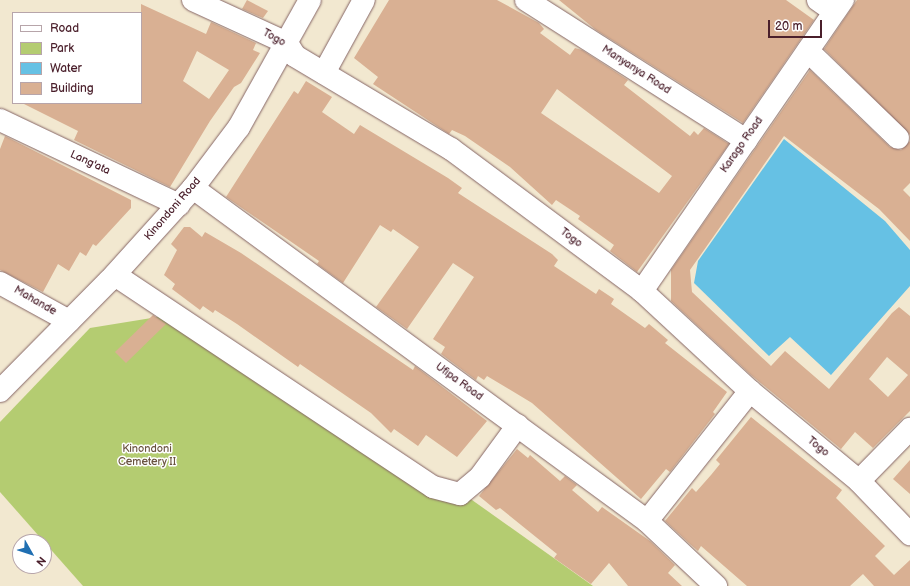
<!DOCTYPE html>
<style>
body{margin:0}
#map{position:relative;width:910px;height:586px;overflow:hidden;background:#f2e8d0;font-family:"Balsamiq Sans",sans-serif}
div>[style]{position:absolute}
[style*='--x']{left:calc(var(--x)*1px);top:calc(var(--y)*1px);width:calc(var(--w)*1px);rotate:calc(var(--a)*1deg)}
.green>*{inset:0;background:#b4cc71}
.water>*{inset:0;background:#66c1e4}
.building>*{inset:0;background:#d9b093}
.roads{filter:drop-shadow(0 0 1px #856565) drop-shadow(0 0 1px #856565)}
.minor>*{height:22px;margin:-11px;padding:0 11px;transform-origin:11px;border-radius:11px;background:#fff}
span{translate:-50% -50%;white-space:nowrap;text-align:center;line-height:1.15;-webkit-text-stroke:3px #fff;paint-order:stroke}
.street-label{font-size:11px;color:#4a1f2b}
.park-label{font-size:11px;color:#6a5340}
.legend{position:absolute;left:12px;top:12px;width:130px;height:92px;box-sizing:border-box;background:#fff;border:1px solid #b7a5aa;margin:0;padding:5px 7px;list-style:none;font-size:12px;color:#4a1f2b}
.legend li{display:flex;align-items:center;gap:8px;height:20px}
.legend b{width:20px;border:1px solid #b7a5aa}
.north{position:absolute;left:12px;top:534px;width:40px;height:40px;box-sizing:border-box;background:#fff;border:1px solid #b7a5aa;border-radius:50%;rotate:129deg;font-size:11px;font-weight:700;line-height:16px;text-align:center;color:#4a1f2b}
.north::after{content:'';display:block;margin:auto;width:14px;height:18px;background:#1f6fb2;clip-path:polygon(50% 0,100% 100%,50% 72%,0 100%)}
.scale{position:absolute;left:768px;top:20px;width:54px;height:18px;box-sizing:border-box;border:2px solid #4a1f2b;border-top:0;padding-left:5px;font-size:12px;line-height:14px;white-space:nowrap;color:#4a1f2b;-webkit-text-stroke:3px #fff;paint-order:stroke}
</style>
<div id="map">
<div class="green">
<div style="clip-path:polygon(170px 315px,465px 495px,593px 586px,83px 586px,0 492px,0 422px,90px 328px)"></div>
</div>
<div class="water">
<div style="clip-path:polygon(784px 139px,885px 221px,910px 250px,910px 286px,831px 375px,790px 337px,769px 356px,694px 283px,698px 261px)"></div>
</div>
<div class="building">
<div style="clip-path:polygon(247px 0,268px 11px,263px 18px,242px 9px)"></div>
<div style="clip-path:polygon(evenodd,389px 0,497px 0,539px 23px,544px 29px,540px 33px,570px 55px,575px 48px,582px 50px,628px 80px,624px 85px,690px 136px,694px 131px,698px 135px,704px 128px,729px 144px,637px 272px,610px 251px,614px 245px,578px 219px,580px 216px,556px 200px,552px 205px,510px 167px,465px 136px,452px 130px,449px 134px,373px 84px,378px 77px,354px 58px,389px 0,557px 89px,672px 176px,659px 193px,541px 113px,557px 89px)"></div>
<div style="clip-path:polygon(559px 0,786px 0,814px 20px,743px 123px,596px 30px)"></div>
<div style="clip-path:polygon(857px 0,910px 0,910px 135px,824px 49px)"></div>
<div style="clip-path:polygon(evenodd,141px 4px,206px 34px,211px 22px,256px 43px,253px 50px,260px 53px,241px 83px,234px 87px,210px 121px,170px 187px,74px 140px,78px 131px,22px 103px,141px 103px,141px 4px,197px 51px,229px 70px,209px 99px,183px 81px,197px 51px)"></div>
<div style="clip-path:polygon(evenodd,810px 70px,890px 147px,901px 150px,910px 141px,910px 183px,903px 190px,910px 197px,910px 241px,879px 209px,784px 136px,690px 270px,692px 292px,771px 366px,785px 351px,829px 389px,892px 313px,899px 307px,910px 316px,910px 411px,873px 448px,855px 432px,841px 449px,751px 375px,671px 301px,671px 270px,810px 70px,887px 357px,908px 375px,888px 397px,869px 379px,887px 357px)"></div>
<div style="clip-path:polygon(306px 81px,332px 97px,322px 112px,354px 134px,360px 125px,448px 178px,462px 188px,458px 193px,552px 254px,558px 260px,554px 266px,596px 294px,599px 289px,614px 299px,611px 304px,645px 328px,649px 324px,668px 340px,665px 343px,727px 392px,713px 412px,715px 414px,670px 472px,666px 469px,641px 499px,532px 403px,487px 376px,484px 380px,478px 376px,476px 380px,441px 354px,445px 347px,433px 339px,474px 277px,453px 263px,407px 329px,376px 307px,419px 247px,393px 229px,391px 232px,380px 225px,343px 283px,317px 264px,319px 261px,226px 197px,294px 91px,298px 94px)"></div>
<div style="clip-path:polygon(5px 136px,131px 200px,131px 208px,96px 246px,93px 244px,86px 256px,80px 252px,69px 271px,58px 264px,43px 292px,0 270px,0 149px)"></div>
<div style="clip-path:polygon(184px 227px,190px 227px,202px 237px,205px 232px,241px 253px,413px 370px,415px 366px,487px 421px,457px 457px,426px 435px,418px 446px,394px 429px,391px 433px,371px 413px,300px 364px,298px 367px,237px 324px,215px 310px,213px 313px,203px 306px,200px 310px,172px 289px,175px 284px,164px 275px,177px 250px,171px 244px)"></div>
<div style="clip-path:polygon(153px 315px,166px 324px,126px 363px,115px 352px)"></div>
<div style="clip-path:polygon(751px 417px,842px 490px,836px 498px,885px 546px,875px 556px,894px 575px,910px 560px,910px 586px,874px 586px,863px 574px,850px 586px,747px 586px,701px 546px,698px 551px,691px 545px,665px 521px,692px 488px,696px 492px,711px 475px,720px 464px,716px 460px)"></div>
<div style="clip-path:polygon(517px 449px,528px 458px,530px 455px,560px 481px,565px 476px,577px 485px,572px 490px,598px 512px,602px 507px,650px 541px,675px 565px,668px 573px,682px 586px,628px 586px,609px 563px,591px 584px,554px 558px,557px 554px,500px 508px,496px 510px,479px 496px)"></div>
<div style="clip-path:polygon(910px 460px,910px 494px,893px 479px)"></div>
</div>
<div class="roads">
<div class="minor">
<div style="--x:193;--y:0;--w:103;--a:24.6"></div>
<div style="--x:287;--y:43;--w:15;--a:58"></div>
<div style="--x:295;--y:56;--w:182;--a:30.8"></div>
<div style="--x:451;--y:149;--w:238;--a:36.6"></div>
<div style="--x:642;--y:291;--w:147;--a:42.8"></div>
<div style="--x:750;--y:391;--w:141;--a:39.5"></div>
<div style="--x:859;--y:481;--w:74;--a:46.1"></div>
<div style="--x:526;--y:0;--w:261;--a:32.5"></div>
<div style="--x:818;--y:0;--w:19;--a:35"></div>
<div style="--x:808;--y:51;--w:125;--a:44"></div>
<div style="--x:324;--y:73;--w:83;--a:-61.3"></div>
<div style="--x:0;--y:120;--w:198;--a:25.4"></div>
<div style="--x:193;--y:188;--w:563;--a:36.26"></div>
<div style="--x:647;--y:521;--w:95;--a:43.3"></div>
<div style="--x:115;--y:275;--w:382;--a:33.7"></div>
<div style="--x:433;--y:487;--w:28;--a:15"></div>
<div style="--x:460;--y:494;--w:26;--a:-40"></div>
<div style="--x:480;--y:477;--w:64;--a:-53.8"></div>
<div style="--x:0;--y:283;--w:79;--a:28.8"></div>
<div style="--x:642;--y:291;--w:354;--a:-55.4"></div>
<div style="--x:0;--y:391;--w:155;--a:-45.3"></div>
<div style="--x:109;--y:281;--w:125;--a:-47.9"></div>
<div style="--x:193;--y:188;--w:76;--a:-53"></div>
<div style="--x:239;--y:127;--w:145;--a:-60.8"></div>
<div style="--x:859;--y:481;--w:73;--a:-45.6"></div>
<div style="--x:647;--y:521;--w:166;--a:-51.6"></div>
</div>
</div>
<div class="street-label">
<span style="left:274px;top:38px;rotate:29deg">Togo</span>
<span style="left:636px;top:70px;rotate:33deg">Manyanya Road</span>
<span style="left:742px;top:145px;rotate:-55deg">Karago Road</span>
<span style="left:90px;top:163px;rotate:25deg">Lang'ata</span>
<span style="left:173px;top:209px;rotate:-49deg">Kinondoni Road</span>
<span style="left:571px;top:238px;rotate:37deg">Togo</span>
<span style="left:35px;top:301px;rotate:30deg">Mahande</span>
<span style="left:459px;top:382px;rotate:36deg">Ufipa Road</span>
<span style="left:818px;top:447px;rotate:39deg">Togo</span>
</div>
<div class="park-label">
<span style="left:147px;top:456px">Kinondoni<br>Cemetery II</span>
</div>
<ul class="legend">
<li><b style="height:5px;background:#fff"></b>Road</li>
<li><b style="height:11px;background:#b4cc71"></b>Park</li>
<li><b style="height:11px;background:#66c1e4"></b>Water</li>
<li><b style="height:11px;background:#d9b093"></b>Building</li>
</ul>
<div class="north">N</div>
<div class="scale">20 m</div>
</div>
